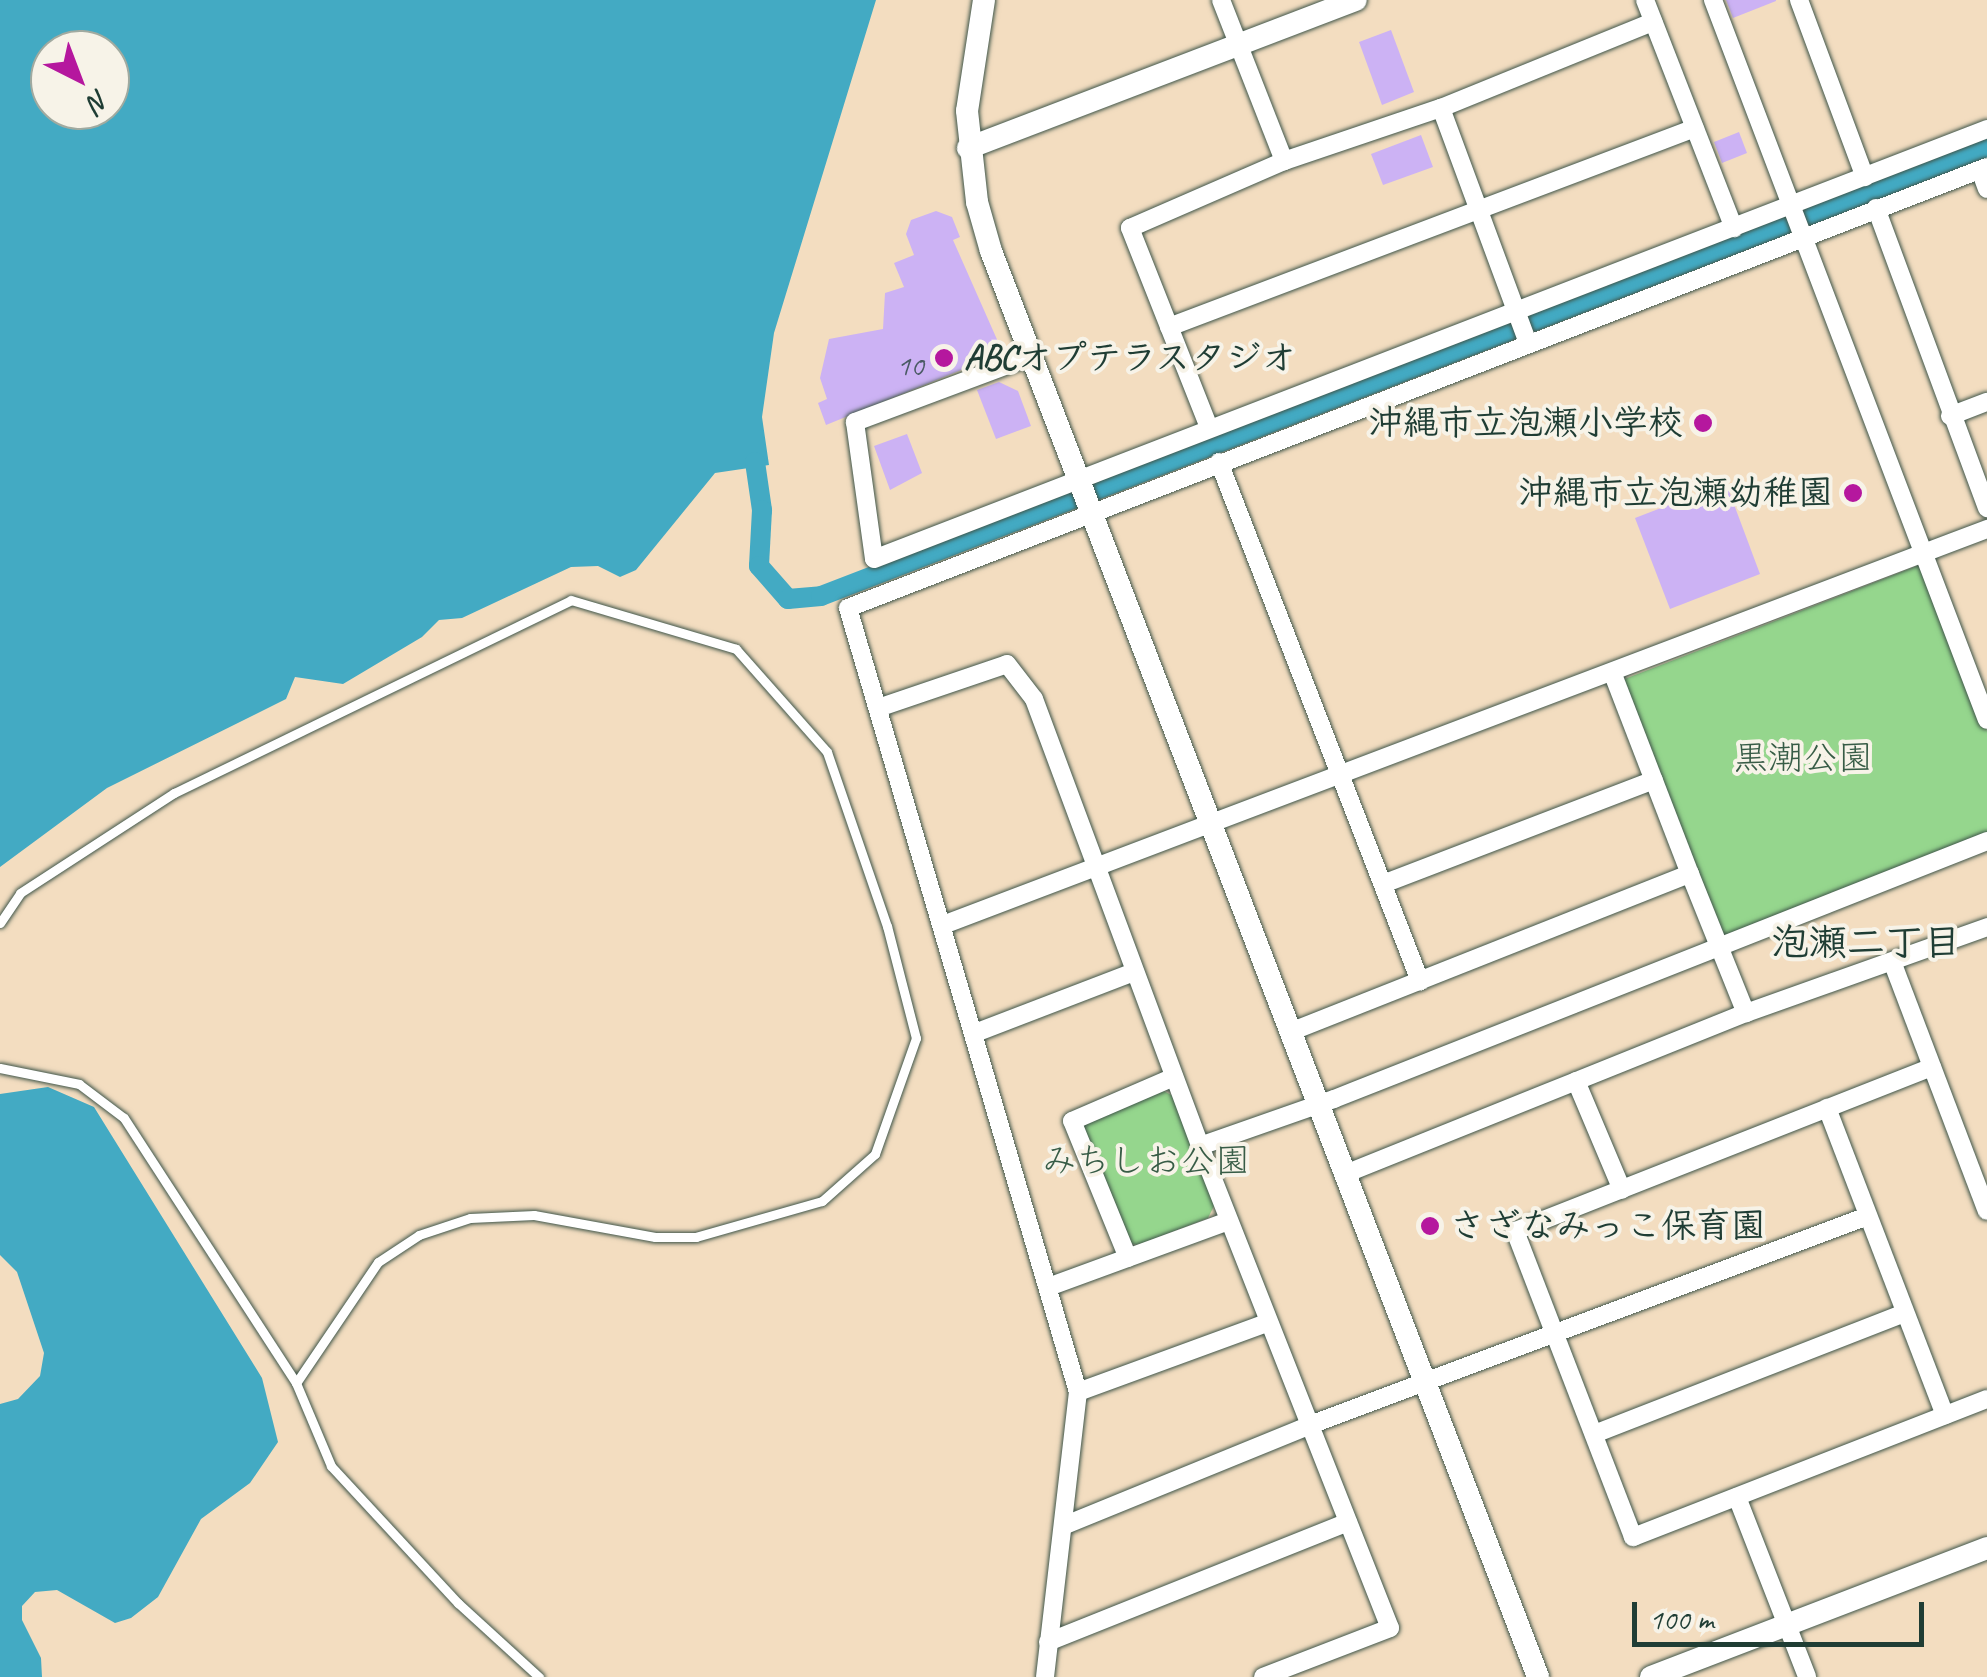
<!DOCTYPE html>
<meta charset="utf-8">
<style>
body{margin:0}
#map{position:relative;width:1987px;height:1677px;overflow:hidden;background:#f3ddc0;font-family:Caveat,"Klee One",sans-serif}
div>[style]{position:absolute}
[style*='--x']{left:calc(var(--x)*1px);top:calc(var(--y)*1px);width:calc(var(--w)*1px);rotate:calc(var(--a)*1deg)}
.green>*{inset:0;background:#95d68d}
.water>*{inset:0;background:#43aac3}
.canal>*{height:20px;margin:-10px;padding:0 10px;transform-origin:10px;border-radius:10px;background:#43aac3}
.building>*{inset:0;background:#ccb2f4}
.roads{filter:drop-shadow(0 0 2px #3f5549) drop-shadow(0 0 2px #3f5549)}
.service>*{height:9px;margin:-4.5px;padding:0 4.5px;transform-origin:4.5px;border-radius:4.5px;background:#fff}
.minor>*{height:18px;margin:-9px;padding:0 9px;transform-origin:9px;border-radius:9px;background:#fff}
.tertiary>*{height:22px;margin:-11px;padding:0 11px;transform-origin:11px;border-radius:11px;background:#fff}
.dots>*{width:28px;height:28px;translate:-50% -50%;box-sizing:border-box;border:5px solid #f7f3e8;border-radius:50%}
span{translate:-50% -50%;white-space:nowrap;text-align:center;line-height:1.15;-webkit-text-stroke:8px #f7f3e8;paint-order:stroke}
.number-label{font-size:30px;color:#4a5a64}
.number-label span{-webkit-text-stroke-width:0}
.poi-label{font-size:35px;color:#1f3d34;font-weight:700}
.left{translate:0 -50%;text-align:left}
.right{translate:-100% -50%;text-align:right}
.park-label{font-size:35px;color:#375c46}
.neighbourhood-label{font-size:38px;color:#1f3d34;font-weight:700}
.north{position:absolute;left:30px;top:30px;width:100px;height:100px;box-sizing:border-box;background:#f7f3e8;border:2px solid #a1aaa0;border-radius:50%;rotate:138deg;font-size:28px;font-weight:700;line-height:40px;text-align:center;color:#1f3d34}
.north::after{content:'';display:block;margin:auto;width:35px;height:45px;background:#b5179e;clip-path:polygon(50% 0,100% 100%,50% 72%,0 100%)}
.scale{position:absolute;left:1632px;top:1602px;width:292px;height:45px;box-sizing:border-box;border:5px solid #1f3d34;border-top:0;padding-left:12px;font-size:30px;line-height:35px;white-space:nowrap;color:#1f3d34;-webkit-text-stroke:8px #f7f3e8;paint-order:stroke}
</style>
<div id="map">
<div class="green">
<div style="clip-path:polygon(1922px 564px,1987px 731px,1987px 836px,1722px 939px,1622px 680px)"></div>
<div style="clip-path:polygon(1160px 1089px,1175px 1097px,1215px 1204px,1208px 1218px,1138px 1245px,1126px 1242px,1080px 1131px,1087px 1119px)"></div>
</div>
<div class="water">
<div style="clip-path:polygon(evenodd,0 0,876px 0,774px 333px,762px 417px,769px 465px,715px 473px,636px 570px,620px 577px,598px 566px,571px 567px,462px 618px,439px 620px,422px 637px,343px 684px,295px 677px,286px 699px,107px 788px,0 867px,0 0,110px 50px,110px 110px,50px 110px,50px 50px,110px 50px)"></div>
<div style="clip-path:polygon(48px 1087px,94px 1107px,262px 1378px,278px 1442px,250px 1483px,201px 1519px,158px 1597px,131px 1618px,115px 1623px,57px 1590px,35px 1592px,22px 1606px,22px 1620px,41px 1658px,42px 1677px,0 1677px,0 1404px,18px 1399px,40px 1376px,44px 1353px,17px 1272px,0 1255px,0 1094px)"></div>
</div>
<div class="canal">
<div style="--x:755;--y:462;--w:49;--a:81.7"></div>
<div style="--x:762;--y:510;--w:56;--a:93.1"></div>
<div style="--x:759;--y:566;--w:44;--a:48.7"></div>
<div style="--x:788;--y:599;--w:33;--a:-5"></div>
<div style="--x:821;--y:596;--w:1249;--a:-21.06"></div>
</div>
<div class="building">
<div style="clip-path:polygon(1726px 0,1776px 0,1776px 1px,1733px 18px)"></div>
<div style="clip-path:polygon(1391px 30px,1414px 92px,1382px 105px,1359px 42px)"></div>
<div style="clip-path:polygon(1739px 132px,1747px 153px,1722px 163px,1714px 142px)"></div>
<div style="clip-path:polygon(1421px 135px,1433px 167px,1383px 185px,1371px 154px)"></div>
<div style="clip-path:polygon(936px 211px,952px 217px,960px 237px,953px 240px,1003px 353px,826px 425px,818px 403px,827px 399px,820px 378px,829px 339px,883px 329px,885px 293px,904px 287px,894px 263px,914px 255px,906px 234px,911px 220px)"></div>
<div style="clip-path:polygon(999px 382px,1018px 391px,1031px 426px,996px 439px,977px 390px)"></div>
<div style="clip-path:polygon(907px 434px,922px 473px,890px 490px,874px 446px)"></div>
<div style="clip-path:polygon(1726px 483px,1760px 574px,1670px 609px,1635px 518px)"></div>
</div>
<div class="roads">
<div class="service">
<div style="--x:0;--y:923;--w:36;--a:-56"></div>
<div style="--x:20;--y:893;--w:184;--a:-33"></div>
<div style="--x:174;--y:793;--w:441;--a:-25.9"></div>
<div style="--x:571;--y:600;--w:172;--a:16.5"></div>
<div style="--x:736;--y:649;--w:137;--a:48.5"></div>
<div style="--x:827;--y:752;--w:184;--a:71"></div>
<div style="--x:887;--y:926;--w:116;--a:75.5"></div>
<div style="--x:916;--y:1038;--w:123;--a:109.5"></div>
<div style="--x:875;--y:1154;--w:71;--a:138.4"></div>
<div style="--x:822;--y:1201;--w:131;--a:164.1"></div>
<div style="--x:696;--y:1237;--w:41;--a:180"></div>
<div style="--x:655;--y:1237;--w:123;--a:-169.7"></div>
<div style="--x:534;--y:1215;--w:64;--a:177.3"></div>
<div style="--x:470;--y:1218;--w:54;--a:161.6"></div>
<div style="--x:419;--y:1235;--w:49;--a:146.6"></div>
<div style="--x:378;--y:1262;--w:146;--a:124.1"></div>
<div style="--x:0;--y:1068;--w:81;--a:11.4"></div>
<div style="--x:79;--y:1084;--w:56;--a:37.1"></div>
<div style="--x:124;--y:1118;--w:316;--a:57"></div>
<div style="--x:296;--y:1383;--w:90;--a:67.1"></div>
<div style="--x:331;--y:1466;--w:187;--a:47.2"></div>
<div style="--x:458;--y:1603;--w:110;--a:42.4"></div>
</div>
<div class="minor">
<div style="--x:1221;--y:0;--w:173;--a:68.6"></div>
<div style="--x:1645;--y:0;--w:245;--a:68.7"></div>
<div style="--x:1713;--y:0;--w:770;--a:69.17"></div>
<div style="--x:1799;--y:0;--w:189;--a:69.6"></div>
<div style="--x:1441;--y:108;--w:251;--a:69.7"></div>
<div style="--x:1980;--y:170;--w:20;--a:70"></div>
<div style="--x:1876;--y:208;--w:320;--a:69.7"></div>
<div style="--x:1169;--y:327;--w:562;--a:-20.72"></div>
<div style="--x:1029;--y:357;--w:186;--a:159.5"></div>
<div style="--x:855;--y:422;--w:138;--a:82.1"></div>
<div style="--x:874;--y:559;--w:1193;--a:-21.12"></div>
<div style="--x:1950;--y:416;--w:40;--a:-21"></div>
<div style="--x:1208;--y:425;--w:212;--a:-111.6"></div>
<div style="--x:1130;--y:228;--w:168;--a:-23.5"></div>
<div style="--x:1284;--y:161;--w:166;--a:-18.7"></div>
<div style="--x:1441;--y:108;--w:229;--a:-22.1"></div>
<div style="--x:1219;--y:462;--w:557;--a:68.83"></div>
<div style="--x:878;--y:708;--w:136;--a:-18.8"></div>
<div style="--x:1007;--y:664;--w:44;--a:52.4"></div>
<div style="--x:1034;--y:699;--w:477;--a:69.6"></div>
<div style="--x:1200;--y:1146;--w:518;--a:68.49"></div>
<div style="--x:1390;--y:1628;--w:136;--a:158.9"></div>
<div style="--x:1690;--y:874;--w:150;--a:68.1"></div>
<div style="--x:1383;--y:884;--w:290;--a:-21"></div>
<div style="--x:943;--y:925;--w:1117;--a:-20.77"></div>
<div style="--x:1893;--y:964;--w:264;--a:69.2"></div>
<div style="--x:1290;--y:1032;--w:430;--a:-21.6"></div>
<div style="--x:1690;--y:874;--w:214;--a:-111.1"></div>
<div style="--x:975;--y:1033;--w:170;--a:-21"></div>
<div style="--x:1932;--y:1067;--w:448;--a:158.5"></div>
<div style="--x:1515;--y:1231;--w:328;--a:68.9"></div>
<div style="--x:1633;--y:1537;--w:380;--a:-21.3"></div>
<div style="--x:1576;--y:1081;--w:118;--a:67.1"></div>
<div style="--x:1827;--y:1108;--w:329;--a:69"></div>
<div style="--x:1200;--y:1146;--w:142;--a:-19.3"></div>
<div style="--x:1334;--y:1099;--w:702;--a:-21.56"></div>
<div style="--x:1345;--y:1174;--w:432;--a:-21.9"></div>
<div style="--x:1746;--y:1013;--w:256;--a:-19.6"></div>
<div style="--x:1128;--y:1258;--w:148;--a:-112.2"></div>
<div style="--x:1072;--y:1121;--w:111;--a:-23.3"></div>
<div style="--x:1051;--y:1286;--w:189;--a:-20.1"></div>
<div style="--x:1078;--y:1392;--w:203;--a:-20.1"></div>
<div style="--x:1594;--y:1434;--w:333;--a:-21.3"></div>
<div style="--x:1737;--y:1497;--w:193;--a:68.7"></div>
<div style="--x:1063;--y:1526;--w:267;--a:-22.2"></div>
<div style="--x:1310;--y:1425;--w:593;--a:-20.54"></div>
<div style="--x:1048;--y:1642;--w:323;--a:-21.8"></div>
<div style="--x:1045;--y:1677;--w:287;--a:-83.4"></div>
<div style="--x:1078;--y:1392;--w:817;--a:-106.35"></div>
<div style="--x:848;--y:608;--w:1221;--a:-21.17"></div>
</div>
<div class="tertiary">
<div style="--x:984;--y:0;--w:112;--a:98.7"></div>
<div style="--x:967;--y:111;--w:92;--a:83.7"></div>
<div style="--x:977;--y:202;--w:51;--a:74.1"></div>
<div style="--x:991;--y:251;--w:1527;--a:69.01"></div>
<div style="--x:968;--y:148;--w:415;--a:-20.9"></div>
<div style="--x:1651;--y:1677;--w:360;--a:-21"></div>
</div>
</div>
<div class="dots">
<div style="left:944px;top:358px;background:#b5179e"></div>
<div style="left:1703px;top:423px;background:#b5179e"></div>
<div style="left:1853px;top:493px;background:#b5179e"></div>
<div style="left:1430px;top:1226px;background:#b5179e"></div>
</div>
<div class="number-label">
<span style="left:910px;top:365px">10</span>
</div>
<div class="poi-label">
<span class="left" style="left:964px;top:358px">ABCオプテラスタジオ</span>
<span class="right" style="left:1683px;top:423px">沖縄市立泡瀬小学校</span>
<span class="right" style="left:1833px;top:493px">沖縄市立泡瀬幼稚園</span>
<span class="left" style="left:1450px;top:1226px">さざなみっこ保育園</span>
</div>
<div class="park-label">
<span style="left:1803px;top:758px">黒潮公園</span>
<span style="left:1146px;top:1161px">みちしお公園</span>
</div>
<div class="neighbourhood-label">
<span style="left:1866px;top:943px">泡瀬二丁目</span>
</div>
<div class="north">N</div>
<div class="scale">100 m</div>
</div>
